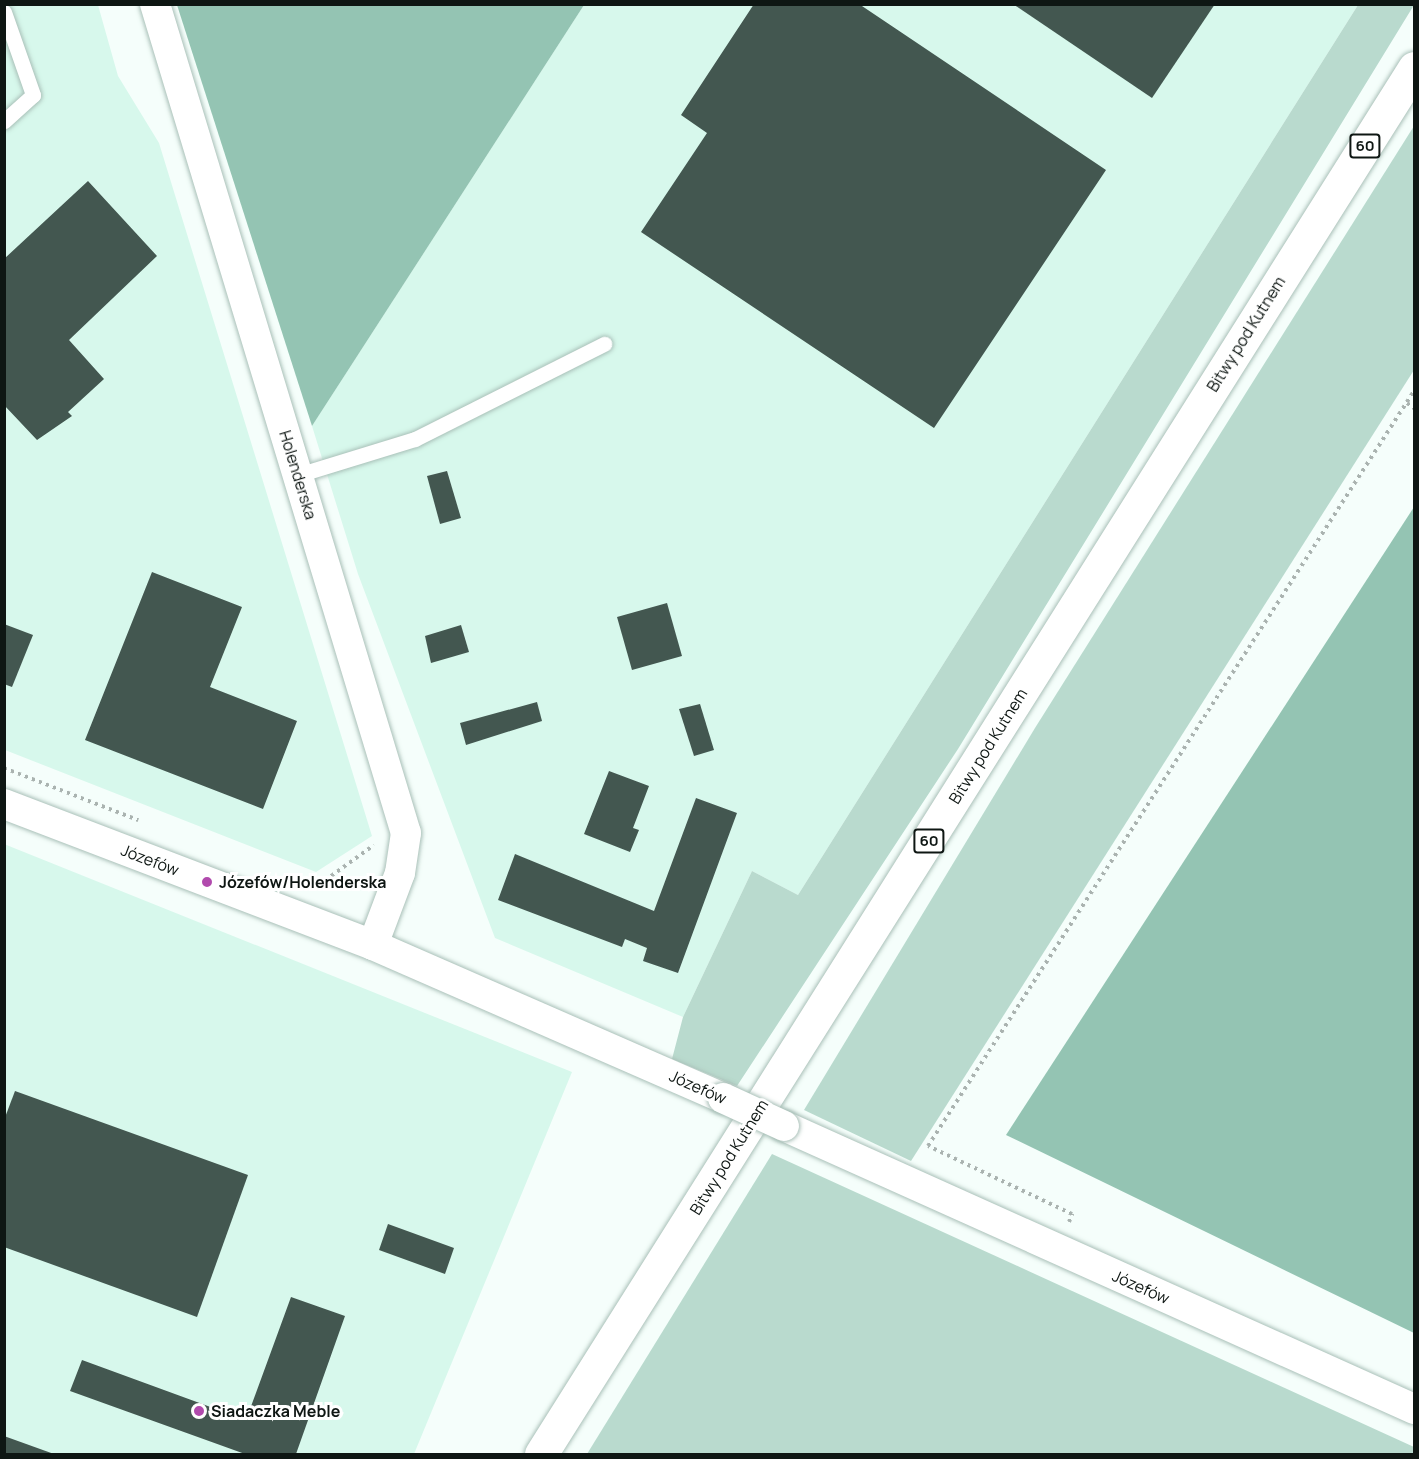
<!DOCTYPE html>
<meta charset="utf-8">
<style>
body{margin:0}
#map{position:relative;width:1419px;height:1459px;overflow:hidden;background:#f5fefb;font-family:Manrope,sans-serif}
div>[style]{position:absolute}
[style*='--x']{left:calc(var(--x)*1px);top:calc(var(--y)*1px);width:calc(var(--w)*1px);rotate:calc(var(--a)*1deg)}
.built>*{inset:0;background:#d7f8ec}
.green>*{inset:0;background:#b9dace}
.forest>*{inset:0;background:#94c4b3}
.building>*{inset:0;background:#435750}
.path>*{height:4px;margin-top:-2px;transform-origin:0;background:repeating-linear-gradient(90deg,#aab3b0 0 3px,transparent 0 7.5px)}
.roads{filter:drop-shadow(0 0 2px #a9c0b8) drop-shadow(0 0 2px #a9c0b8)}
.service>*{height:15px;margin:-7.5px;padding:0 7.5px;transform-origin:7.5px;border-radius:7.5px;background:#fff}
.minor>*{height:30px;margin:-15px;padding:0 15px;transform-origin:15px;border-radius:15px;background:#fff}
.primary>*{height:33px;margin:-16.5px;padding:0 16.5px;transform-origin:16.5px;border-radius:16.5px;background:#fff}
.bridges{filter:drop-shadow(0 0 2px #a9c0b8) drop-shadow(0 0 2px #a9c0b8)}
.minor-bridge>*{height:30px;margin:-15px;padding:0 15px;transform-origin:15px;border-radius:15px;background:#fff}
.dots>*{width:16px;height:16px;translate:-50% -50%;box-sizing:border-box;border:3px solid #fff;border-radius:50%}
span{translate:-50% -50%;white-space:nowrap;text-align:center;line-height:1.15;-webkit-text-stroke:6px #fff;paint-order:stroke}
.shield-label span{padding:2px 4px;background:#fff;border:2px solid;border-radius:4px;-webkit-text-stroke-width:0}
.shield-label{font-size:15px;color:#0e1613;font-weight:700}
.street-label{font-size:16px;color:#0e1613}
.poi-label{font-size:16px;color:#0e1613;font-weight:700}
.left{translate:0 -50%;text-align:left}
.frame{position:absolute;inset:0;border:6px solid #0e1613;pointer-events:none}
</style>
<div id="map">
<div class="built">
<div style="clip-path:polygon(4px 5px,98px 5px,118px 76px,159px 143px,372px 836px,316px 872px,5px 750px)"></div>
<div style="clip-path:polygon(584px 5px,1358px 5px,798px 895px,752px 871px,683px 1017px,495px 938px,358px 574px,312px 426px)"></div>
<div style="clip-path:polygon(4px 844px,572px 1072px,414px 1454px,5px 1454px)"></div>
</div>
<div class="green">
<div style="clip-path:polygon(1358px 5px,1414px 5px,958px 749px,737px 1086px,672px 1059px,683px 1017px,752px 871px,798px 895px)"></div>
<div style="clip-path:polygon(1414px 126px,1414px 370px,911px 1161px,804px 1110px,1035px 728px)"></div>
<div style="clip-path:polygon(772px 1154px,1414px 1447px,1414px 1454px,587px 1454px)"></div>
</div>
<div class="forest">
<div style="clip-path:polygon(177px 5px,584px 5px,312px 426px)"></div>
<div style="clip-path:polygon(1414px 507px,1414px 1333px,1006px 1135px)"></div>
</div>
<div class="building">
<div style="clip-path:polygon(754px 4px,859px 4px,1106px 170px,934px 428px,641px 232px,707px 133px,681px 115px)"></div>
<div style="clip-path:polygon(1013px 4px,1215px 4px,1152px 98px)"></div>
<div style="clip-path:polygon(88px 181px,157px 256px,69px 340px,104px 379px,68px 412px,72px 416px,37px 440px,4px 405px,4px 259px)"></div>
<div style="clip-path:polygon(447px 471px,461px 518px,440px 524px,427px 476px)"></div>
<div style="clip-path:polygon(152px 572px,242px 607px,210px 687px,297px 721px,263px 809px,85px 740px)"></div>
<div style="clip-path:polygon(667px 603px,682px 656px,632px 670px,617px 617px)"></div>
<div style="clip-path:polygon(4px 624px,33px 635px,12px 687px,4px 684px)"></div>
<div style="clip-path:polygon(461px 625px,469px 652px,431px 663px,425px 636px)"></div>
<div style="clip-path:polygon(537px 702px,542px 721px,466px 745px,460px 723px)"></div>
<div style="clip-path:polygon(700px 704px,714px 750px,694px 756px,679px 709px)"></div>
<div style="clip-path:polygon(609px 771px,649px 786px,633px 828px,639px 830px,630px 852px,584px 834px)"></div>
<div style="clip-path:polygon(696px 798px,737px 813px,678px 973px,643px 961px,647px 948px,625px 939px,622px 947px,498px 900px,515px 854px,654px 911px)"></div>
<div style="clip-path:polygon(15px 1091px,248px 1175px,197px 1317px,4px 1247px,4px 1120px)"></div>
<div style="clip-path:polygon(388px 1224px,454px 1248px,445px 1274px,379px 1250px)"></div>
<div style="clip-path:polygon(291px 1297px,345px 1316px,296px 1454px,245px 1454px,70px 1391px,82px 1360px,246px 1420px)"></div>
<div style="clip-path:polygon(4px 1436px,54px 1454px,4px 1454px)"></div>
</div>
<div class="path">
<div style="--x:1407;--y:403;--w:9;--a:36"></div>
<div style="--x:4;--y:768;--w:144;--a:21.2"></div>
<div style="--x:313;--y:889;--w:75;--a:-35.8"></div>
<div style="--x:1069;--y:1222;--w:9;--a:-69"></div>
<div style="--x:1072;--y:1214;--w:159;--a:-154.7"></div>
<div style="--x:928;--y:1146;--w:898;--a:-57.23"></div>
</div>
<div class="roads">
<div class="service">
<div style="--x:4;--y:12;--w:88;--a:70.7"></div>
<div style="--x:33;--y:95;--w:39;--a:138"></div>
<div style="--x:298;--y:475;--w:122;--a:-17.1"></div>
<div style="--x:415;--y:439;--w:212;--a:-26.7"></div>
</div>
<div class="minor">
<div style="--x:155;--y:4;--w:866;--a:73.16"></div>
<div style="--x:406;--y:833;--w:40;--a:98.5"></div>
<div style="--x:400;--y:873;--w:77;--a:110.6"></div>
<div style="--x:4;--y:804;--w:395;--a:20.9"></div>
<div style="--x:373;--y:945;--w:382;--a:23.6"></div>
<div style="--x:784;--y:1126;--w:691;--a:24.19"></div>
</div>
<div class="primary">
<div style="--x:541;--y:1454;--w:1638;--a:-57.79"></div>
</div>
</div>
<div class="bridges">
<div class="minor-bridge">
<div style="--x:723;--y:1098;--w:67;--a:24.7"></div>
</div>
</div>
<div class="dots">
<div style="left:207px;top:882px;background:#b14aad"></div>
<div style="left:199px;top:1411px;background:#b14aad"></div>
</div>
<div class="shield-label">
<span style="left:1365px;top:146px">60</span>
<span style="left:929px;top:841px">60</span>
</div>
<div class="street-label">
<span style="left:1246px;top:334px;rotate:-58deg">Bitwy pod Kutnem</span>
<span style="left:298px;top:475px;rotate:73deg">Holenderska</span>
<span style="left:988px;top:746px;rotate:-58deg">Bitwy pod Kutnem</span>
<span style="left:150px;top:860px;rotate:21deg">Józefów</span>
<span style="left:698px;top:1087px;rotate:24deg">Józefów</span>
<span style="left:729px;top:1157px;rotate:-58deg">Bitwy pod Kutnem</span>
<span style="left:1141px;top:1287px;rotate:24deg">Józefów</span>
</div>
<div class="poi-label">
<span class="left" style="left:219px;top:882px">Józefów/Holenderska</span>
<span class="left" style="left:211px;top:1411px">Siadaczka Meble</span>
</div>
<div class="frame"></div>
</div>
